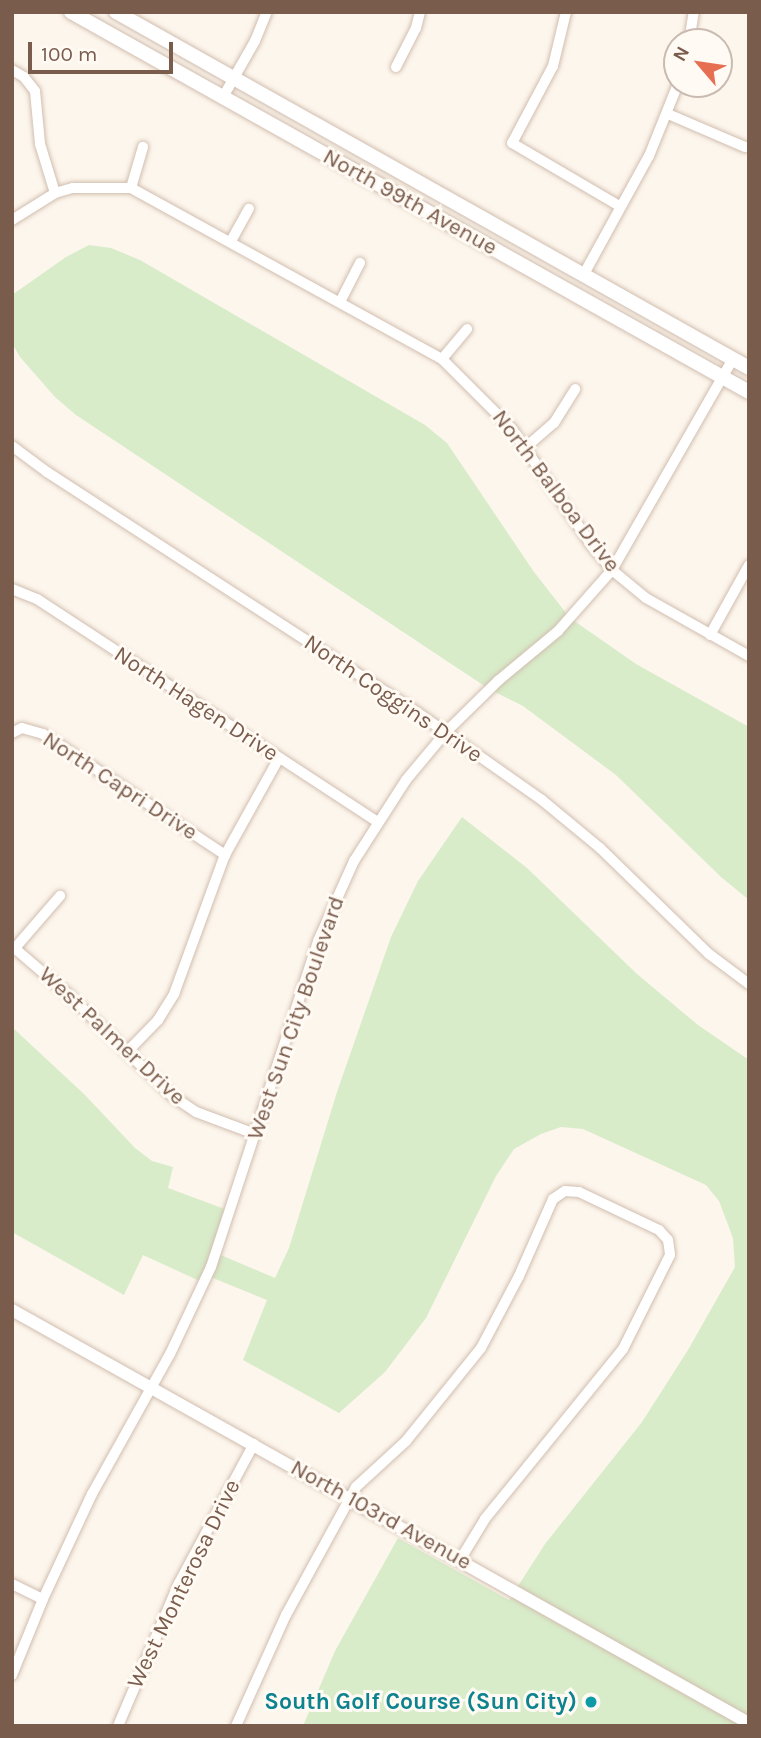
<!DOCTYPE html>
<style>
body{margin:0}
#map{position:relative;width:761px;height:1738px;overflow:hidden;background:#fdf6ec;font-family:Karla,sans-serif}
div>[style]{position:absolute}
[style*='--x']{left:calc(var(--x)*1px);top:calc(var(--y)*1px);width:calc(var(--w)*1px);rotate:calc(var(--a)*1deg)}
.green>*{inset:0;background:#d8ecc9}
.roads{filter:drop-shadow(0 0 2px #d1beb0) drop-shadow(0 0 2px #d1beb0)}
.minor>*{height:10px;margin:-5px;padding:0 5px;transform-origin:5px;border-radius:5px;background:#fff}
.tertiary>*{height:12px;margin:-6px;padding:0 6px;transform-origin:6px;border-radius:6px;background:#fff}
.secondary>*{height:14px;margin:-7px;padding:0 7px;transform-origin:7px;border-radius:7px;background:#fff}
.dots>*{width:19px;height:19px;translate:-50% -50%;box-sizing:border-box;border:4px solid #fffaf3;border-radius:50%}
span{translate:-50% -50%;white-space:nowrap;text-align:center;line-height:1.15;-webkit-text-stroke:6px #fffaf3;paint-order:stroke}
.street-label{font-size:23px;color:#7a5c4d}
.culture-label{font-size:23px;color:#0d838f;font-weight:700}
.right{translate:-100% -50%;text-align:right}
.frame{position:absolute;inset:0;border:14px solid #7a5c4d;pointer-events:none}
.north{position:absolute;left:663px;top:28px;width:70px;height:70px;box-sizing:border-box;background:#fffaf3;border:2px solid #cabbb1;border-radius:50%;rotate:299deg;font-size:19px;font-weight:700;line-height:28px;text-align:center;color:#7a5c4d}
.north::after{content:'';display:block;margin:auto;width:24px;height:32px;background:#e76f51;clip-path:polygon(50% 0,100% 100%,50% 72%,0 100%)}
.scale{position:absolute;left:28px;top:42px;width:145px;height:32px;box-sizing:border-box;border:4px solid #7a5c4d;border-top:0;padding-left:9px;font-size:21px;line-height:24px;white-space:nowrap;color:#7a5c4d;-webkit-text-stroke:5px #fffaf3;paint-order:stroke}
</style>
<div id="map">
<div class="green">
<div style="clip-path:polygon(89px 245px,111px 248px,140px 260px,425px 425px,447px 443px,534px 572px,570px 618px,636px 664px,749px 727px,749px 900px,721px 877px,616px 775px,523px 706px,489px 689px,76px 415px,55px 397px,20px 357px,12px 343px,12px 295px,66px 257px)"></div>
<div style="clip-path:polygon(462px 817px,527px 868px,637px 974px,698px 1025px,749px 1060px,748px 1726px,303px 1726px,335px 1651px,398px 1538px,509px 1600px,545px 1544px,642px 1422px,688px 1350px,735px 1267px,733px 1238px,719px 1201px,706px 1185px,583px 1129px,561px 1127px,541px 1134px,514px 1149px,496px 1176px,426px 1318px,385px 1372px,339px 1413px,243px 1360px,267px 1300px,208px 1276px,204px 1283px,143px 1255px,124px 1295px,12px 1232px,12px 1027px,85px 1095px,135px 1148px,152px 1161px,173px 1167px,168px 1188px,230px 1211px,216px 1253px,275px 1278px,289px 1248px,337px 1092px,391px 937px,418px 881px)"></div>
</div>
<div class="roads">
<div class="minor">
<div style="--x:566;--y:12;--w:56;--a:103.5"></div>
<div style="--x:553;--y:66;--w:87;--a:118"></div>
<div style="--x:512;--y:143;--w:126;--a:30.4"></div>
<div style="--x:689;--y:42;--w:30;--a:-81"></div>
<div style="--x:396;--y:67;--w:44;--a:-62.9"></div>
<div style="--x:416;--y:28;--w:16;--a:-76"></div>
<div style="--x:12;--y:70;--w:14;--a:30"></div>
<div style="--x:24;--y:77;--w:18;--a:52"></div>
<div style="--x:35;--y:91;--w:53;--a:84.6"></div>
<div style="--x:40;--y:144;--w:51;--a:73"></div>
<div style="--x:223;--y:97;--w:64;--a:-60.3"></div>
<div style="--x:255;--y:41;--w:31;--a:-68"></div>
<div style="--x:668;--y:114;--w:84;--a:23.2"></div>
<div style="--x:131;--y:188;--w:43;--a:-73.7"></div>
<div style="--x:12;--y:220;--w:51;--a:-32.1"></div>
<div style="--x:55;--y:193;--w:19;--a:-16"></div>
<div style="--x:73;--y:188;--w:58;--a:0"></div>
<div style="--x:131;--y:188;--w:355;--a:28.8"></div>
<div style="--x:442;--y:359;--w:99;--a:45"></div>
<div style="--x:512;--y:429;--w:142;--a:55.6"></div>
<div style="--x:592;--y:546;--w:31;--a:50"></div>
<div style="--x:612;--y:570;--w:44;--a:39.5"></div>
<div style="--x:646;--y:598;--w:118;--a:29.4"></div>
<div style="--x:231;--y:241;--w:37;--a:-61"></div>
<div style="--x:584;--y:274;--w:135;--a:-61.2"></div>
<div style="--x:649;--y:156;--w:78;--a:-68.1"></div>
<div style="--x:340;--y:302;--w:44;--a:-62.9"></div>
<div style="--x:442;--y:359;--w:39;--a:-50"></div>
<div style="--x:12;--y:446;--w:44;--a:36.6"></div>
<div style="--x:47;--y:472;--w:442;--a:33"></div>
<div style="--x:418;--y:713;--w:151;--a:35.1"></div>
<div style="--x:542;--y:800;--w:75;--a:39.6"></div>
<div style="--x:600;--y:848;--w:152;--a:44.2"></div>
<div style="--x:709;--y:954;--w:50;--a:36.9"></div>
<div style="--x:525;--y:448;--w:38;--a:-41"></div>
<div style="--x:554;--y:423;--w:40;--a:-58"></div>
<div style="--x:12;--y:589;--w:27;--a:22"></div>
<div style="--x:37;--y:599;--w:407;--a:33.2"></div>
<div style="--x:710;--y:635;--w:80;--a:-60.9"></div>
<div style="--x:12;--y:733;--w:11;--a:-27"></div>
<div style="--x:22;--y:728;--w:22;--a:16"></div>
<div style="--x:43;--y:734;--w:219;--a:33.6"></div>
<div style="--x:12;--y:946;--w:75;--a:40.7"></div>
<div style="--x:69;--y:995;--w:143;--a:44.4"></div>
<div style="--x:171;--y:1095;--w:30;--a:34"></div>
<div style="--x:196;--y:1112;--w:63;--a:20.4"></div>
<div style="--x:15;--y:948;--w:69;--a:-49.1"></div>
<div style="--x:127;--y:1052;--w:45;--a:-45.9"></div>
<div style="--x:158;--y:1020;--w:31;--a:-58"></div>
<div style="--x:174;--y:994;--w:148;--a:-69.9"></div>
<div style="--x:225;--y:855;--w:111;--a:-60.9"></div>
<div style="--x:12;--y:1584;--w:34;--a:26"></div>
<div style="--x:12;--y:1675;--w:82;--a:-67.8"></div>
<div style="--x:43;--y:1599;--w:116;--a:-65"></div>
<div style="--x:92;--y:1494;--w:160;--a:-60.9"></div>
<div style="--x:170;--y:1354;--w:96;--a:-64.8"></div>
<div style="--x:211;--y:1267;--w:343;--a:-71.8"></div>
<div style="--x:318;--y:941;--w:88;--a:-65.8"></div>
<div style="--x:354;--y:861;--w:96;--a:-57.3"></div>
<div style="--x:406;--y:780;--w:62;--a:-50.2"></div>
<div style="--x:446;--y:732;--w:74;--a:-44.5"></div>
<div style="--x:499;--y:680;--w:77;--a:-39.7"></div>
<div style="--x:558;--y:631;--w:81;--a:-48.5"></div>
<div style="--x:612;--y:570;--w:243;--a:-60.2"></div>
<div style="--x:118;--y:1726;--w:155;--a:-66.9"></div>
<div style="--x:179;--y:1583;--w:158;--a:-61.7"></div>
<div style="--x:236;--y:1726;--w:122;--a:-65.8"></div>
<div style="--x:286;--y:1615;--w:146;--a:-61.3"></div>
<div style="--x:356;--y:1487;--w:68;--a:-42.6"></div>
<div style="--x:406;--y:1441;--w:119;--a:-51.1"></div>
<div style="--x:481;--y:1348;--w:81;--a:-62.2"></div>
<div style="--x:519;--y:1276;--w:84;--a:-66.2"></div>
<div style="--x:553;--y:1199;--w:14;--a:-34"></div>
<div style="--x:565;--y:1191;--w:14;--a:4"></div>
<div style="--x:579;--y:1192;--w:89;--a:25.4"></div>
<div style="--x:659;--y:1230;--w:13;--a:48"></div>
<div style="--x:668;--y:1240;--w:15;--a:82"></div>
<div style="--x:670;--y:1255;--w:105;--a:116.6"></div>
<div style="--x:623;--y:1349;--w:219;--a:129.1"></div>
<div style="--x:485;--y:1519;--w:48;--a:121.4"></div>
</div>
<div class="tertiary">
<div style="--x:12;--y:1310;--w:845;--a:29.27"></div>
</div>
<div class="secondary">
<div style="--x:71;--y:12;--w:777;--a:29.27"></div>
<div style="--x:116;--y:12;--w:726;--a:29.35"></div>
</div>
</div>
<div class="dots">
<div style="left:591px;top:1702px;background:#0f9aa8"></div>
</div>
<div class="street-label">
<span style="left:410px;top:202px;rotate:29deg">North 99th Avenue</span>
<span style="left:556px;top:491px;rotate:53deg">North Balboa Drive</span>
<span style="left:393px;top:699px;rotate:34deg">North Coggins Drive</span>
<span style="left:196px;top:704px;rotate:33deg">North Hagen Drive</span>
<span style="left:120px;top:786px;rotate:33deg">North Capri Drive</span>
<span style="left:296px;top:1018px;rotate:-71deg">West Sun City Boulevard</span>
<span style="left:112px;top:1036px;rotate:43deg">West Palmer Drive</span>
<span style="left:381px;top:1515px;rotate:29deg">North 103rd Avenue</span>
<span style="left:184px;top:1584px;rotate:-64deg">West Monterosa Drive</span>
</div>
<div class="culture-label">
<span class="right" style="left:577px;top:1702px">South Golf Course (Sun City)</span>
</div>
<div class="frame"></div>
<div class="north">N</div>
<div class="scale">100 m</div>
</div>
